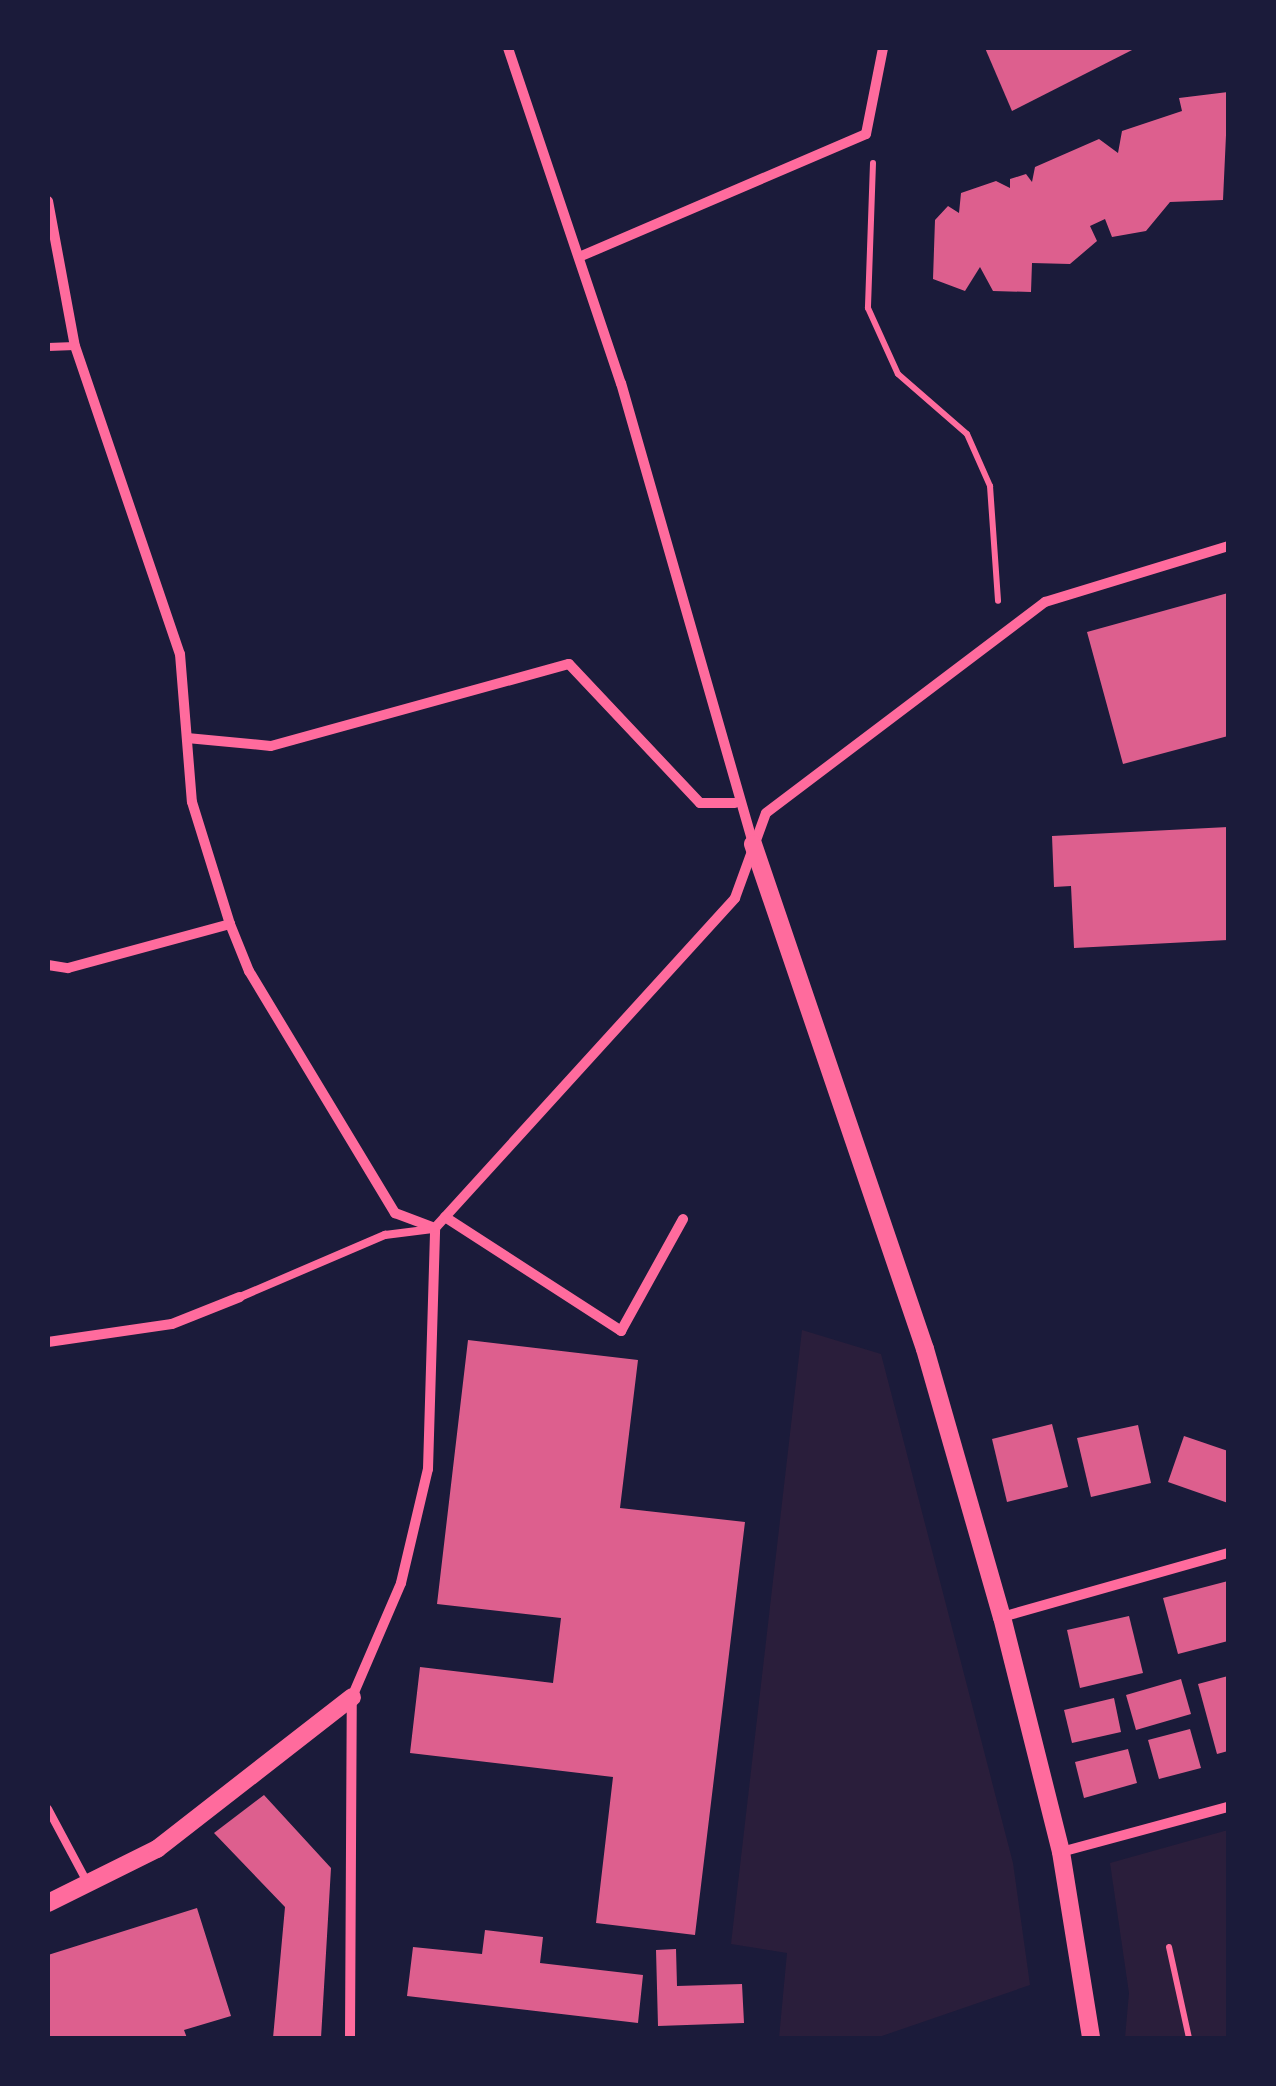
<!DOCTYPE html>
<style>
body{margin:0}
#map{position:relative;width:1276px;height:2086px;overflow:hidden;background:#1b1b3a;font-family:Ubuntu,sans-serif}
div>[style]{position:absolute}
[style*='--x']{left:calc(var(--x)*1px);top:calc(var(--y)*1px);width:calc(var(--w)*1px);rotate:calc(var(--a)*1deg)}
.green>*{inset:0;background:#2a1e3b}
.building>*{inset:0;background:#dd5f8e}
.path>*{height:6px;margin:-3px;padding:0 3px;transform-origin:3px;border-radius:3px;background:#ff6b9d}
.service>*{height:8px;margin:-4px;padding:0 4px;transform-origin:4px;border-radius:4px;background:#ff6b9d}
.minor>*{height:10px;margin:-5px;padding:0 5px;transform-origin:5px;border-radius:5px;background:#ff6b9d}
.tertiary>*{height:18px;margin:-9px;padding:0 9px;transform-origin:9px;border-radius:9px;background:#ff6b9d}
span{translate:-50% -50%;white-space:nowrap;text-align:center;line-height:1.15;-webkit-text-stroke:10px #1b1b3a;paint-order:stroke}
.frame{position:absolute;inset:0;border:50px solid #1b1b3a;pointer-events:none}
</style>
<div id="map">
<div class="green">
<div style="clip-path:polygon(802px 1330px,881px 1354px,1013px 1863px,1030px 1985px,876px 2038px,779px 2038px,787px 1953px,731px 1944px)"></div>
<div style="clip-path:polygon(1228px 1830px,1228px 2038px,1125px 2038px,1129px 1993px,1110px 1863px)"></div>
</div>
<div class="building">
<div style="clip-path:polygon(985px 48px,1136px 48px,1012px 111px)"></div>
<div style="clip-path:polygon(1228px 92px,1223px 200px,1170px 202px,1146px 231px,1112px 237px,1105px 219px,1090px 226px,1097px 241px,1070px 264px,1032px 263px,1031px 292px,993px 291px,980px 267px,965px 291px,933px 279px,935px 220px,948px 206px,959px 213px,961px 193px,996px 181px,1010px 188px,1010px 179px,1026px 174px,1032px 182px,1035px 167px,1099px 139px,1118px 153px,1122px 131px,1182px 111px,1179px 98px)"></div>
<div style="clip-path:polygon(1228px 593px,1228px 736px,1123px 764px,1087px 632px)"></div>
<div style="clip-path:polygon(1228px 827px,1228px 940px,1074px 948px,1071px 886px,1054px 887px,1052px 836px)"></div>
<div style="clip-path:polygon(468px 1340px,638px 1360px,620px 1508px,745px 1522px,695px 1935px,596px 1923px,613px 1777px,410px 1753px,420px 1667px,553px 1683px,561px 1618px,437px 1604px)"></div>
<div style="clip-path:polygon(1052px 1424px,1068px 1487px,1007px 1502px,992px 1439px)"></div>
<div style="clip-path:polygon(1138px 1425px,1151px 1483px,1091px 1497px,1077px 1438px)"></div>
<div style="clip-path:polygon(1184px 1436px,1228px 1451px,1228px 1503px,1168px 1482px)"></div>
<div style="clip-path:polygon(1228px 1581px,1228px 1641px,1178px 1654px,1163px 1598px)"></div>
<div style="clip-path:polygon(1129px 1616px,1143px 1673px,1080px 1688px,1067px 1630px)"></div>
<div style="clip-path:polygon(1228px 1676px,1228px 1751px,1217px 1754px,1198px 1684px)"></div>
<div style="clip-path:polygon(1181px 1679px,1191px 1714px,1136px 1730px,1126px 1695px)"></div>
<div style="clip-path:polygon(1114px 1698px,1121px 1732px,1072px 1743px,1064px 1710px)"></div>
<div style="clip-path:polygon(1190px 1729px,1201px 1768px,1159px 1779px,1148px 1740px)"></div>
<div style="clip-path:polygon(1128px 1749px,1137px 1783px,1084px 1798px,1075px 1762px)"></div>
<div style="clip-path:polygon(264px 1795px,331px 1868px,321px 2038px,273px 2038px,285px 1907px,214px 1833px)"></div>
<div style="clip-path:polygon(197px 1908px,231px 2016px,184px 2030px,187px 2038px,48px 2038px,48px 1955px)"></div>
<div style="clip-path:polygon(485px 1930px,543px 1937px,540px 1963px,643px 1975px,638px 2023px,407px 1996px,413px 1947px,482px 1954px)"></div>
<div style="clip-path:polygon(676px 1949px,677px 1986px,742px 1984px,744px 2023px,658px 2026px,656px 1950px)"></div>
</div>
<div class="path">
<div style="--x:873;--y:163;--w:145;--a:92"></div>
<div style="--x:868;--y:308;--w:72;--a:65.6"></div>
<div style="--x:898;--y:374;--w:91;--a:41"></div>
<div style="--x:967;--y:434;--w:57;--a:66.1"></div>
<div style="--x:990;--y:486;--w:115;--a:86"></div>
<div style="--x:1169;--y:1947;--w:93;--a:77.6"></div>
</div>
<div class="service">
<div style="--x:48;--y:347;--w:27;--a:-2"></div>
<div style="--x:240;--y:1297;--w:158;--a:-23.2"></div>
<div style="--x:385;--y:1235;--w:48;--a:-7.1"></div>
<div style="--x:48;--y:1809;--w:85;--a:61.9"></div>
</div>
<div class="minor">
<div style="--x:508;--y:48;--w:354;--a:71.4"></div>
<div style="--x:621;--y:383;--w:480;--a:74"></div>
<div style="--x:48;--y:201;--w:147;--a:79.5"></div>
<div style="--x:75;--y:346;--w:325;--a:71.2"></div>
<div style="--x:180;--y:654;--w:148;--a:85.4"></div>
<div style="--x:192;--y:802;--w:128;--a:72.7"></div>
<div style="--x:230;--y:924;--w:51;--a:68"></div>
<div style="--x:249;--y:971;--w:283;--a:58.9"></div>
<div style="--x:395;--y:1213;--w:43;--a:20.6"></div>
<div style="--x:579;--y:257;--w:312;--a:-23.2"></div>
<div style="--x:866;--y:134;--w:88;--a:-78.8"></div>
<div style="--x:187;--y:738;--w:84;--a:5.4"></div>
<div style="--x:271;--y:746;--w:309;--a:-15.4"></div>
<div style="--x:569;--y:664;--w:191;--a:46.7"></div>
<div style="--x:700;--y:803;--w:35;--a:0"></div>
<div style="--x:48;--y:965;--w:20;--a:9"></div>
<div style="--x:68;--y:968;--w:168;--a:-15.2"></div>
<div style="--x:445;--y:1217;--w:210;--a:32.9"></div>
<div style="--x:621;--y:1331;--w:128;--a:-61"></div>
<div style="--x:48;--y:1342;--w:125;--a:-8.3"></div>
<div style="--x:172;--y:1324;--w:73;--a:-21.7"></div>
<div style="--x:1002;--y:1617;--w:235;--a:-15.8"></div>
<div style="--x:1061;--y:1852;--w:173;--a:-15.1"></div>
<div style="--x:350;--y:2038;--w:341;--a:-89.7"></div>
<div style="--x:352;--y:1697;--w:124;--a:-66.7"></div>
<div style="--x:401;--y:1583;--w:117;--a:-76.7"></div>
<div style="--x:428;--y:1469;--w:241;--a:-88.3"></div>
<div style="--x:435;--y:1228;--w:446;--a:-47.7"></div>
<div style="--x:735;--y:898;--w:90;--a:-70"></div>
<div style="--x:766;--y:813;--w:350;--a:-37.1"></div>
<div style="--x:1045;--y:602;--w:191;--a:-17"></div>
</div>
<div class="tertiary">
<div style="--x:753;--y:844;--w:533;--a:71.19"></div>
<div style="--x:925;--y:1349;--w:279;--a:74"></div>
<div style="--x:1002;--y:1617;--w:242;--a:75.9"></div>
<div style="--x:1061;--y:1852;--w:188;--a:80.8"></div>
<div style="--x:48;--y:1903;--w:122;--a:-26.4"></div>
<div style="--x:157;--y:1849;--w:247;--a:-37.9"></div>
</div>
<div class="frame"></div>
</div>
